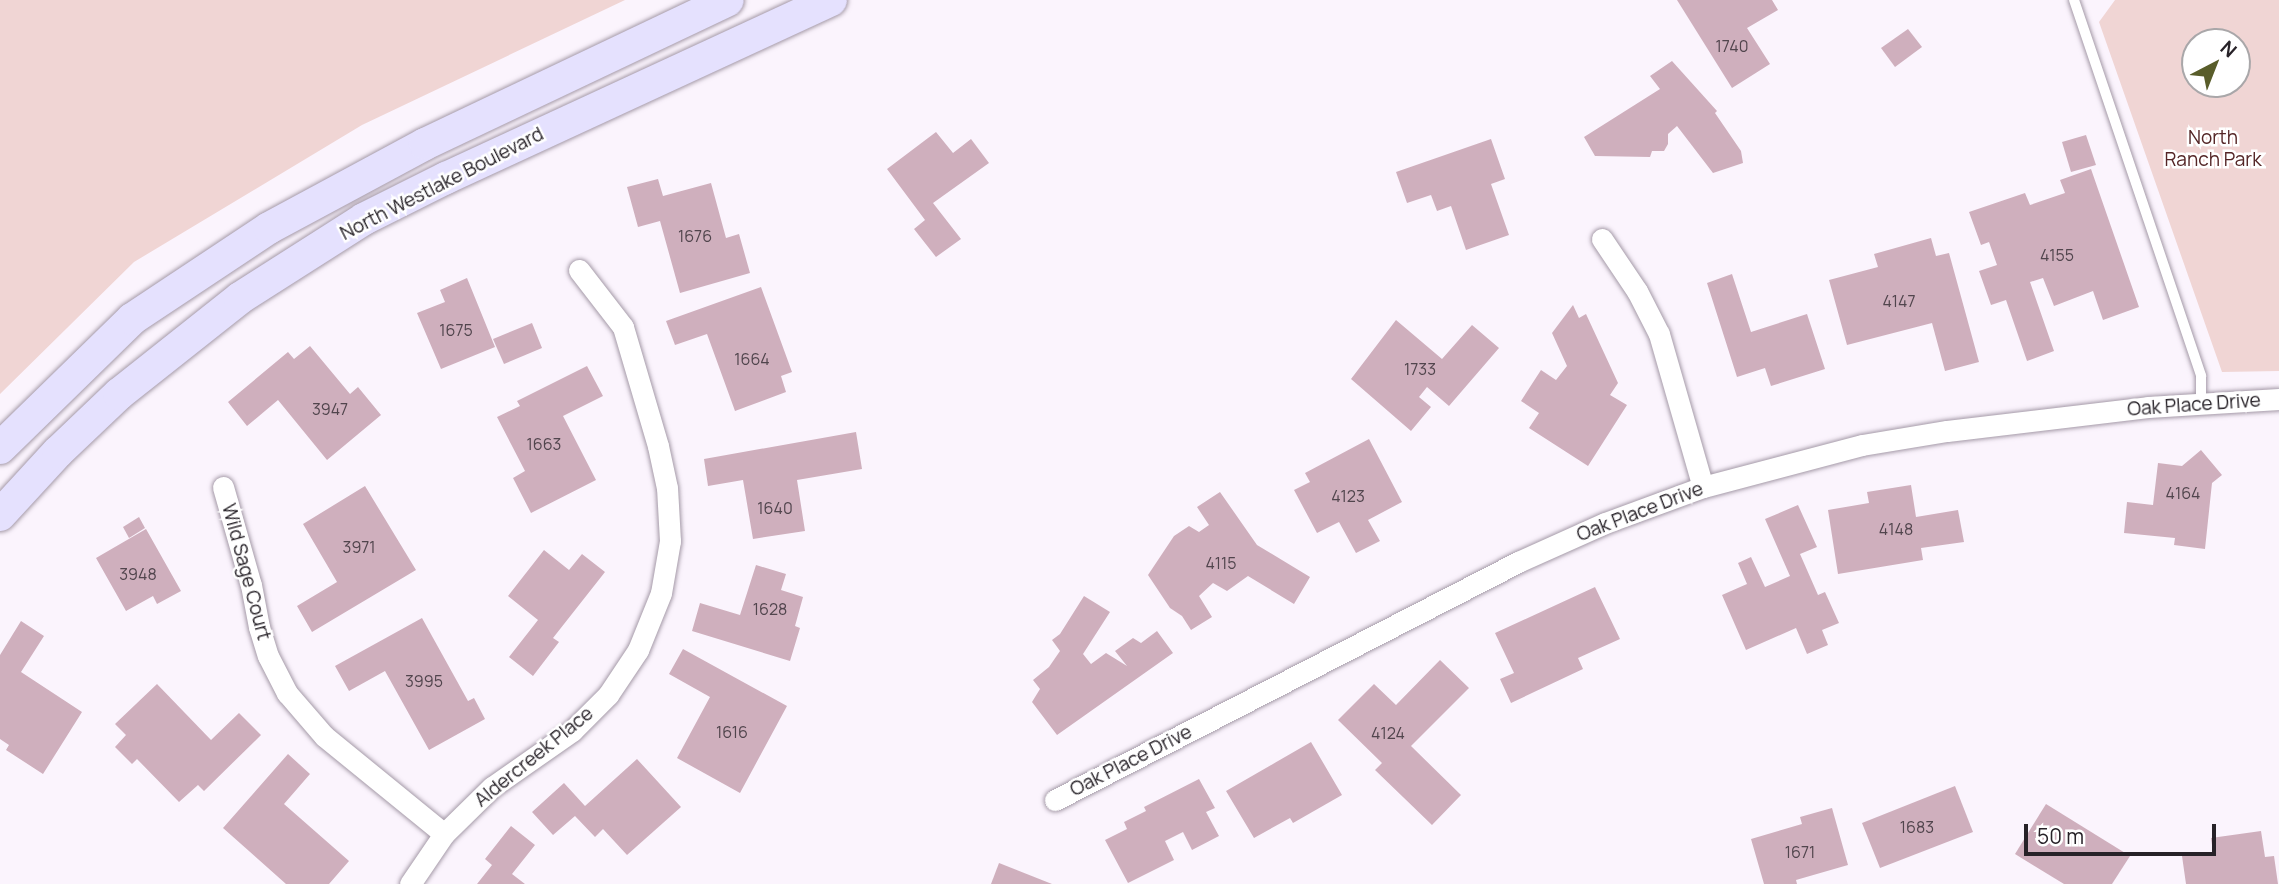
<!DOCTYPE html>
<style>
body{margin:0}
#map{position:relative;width:2279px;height:884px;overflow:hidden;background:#fbf4fd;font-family:Manrope,sans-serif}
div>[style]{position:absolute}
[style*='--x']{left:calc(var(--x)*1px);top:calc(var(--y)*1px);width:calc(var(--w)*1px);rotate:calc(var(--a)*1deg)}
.green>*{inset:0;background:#f0d5d4}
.building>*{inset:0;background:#cfafbd}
.roads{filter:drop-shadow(0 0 2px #a59aa8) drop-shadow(0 0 2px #a59aa8)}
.service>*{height:10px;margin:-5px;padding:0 5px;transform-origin:5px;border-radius:5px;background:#fff}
.minor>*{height:21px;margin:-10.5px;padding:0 10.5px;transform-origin:10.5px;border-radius:10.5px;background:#fff}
.secondary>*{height:32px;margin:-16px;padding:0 16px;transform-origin:16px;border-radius:16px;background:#e5e1fe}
span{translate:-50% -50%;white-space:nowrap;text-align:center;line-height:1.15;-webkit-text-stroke:5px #fff;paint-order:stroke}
.number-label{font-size:16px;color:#51454d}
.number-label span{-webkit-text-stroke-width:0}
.park-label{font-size:19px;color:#542526}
.street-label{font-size:19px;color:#272228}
.north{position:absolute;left:2181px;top:28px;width:70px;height:70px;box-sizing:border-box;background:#fff;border:2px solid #a9a7a9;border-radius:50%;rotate:42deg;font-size:19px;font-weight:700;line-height:28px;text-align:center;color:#272228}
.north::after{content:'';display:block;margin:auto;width:24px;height:32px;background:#595d2a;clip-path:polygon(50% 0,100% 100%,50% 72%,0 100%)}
.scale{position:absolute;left:2024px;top:824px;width:192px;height:32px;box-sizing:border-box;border:4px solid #272228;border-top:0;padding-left:9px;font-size:21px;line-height:24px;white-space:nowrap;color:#272228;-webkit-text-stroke:5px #fff;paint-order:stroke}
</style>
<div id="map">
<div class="green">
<div style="clip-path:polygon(0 0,625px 0,362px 125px,134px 262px,0 394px)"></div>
<div style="clip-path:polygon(evenodd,2115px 0,2279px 0,2279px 371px,2222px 372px,2099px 22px,2115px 0,2237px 42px,2237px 84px,2195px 84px,2195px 42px,2237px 42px)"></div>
</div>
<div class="building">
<div style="clip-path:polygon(1677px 0,1772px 0,1778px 10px,1747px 28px,1770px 64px,1732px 88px)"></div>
<div style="clip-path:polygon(1908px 29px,1922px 47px,1895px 67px,1881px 48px)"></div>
<div style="clip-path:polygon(1672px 61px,1717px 111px,1715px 113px,1741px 151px,1743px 163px,1713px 173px,1677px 126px,1668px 134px,1668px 144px,1664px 151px,1652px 151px,1650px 157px,1595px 156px,1584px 137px,1660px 89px,1650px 76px)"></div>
<div style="clip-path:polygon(936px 132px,953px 153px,971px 139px,989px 163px,933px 203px,961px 239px,936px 257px,914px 229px,925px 220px,887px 169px)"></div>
<div style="clip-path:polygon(2086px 135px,2096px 165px,2071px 172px,2062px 142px)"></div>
<div style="clip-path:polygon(1491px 139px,1505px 179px,1491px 184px,1509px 235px,1466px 250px,1451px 206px,1437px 211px,1431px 195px,1407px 203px,1396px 172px)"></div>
<div style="clip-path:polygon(2091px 169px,2139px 307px,2103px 320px,2093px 291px,2054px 306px,2043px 278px,2030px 282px,2054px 351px,2027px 361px,2006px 300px,1991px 305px,1979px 271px,1997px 265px,1989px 242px,1981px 245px,1969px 212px,2025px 193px,2030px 205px,2065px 193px,2060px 180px)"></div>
<div style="clip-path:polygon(658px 179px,663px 196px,711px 183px,726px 238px,739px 234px,750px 273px,680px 293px,660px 221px,638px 227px,627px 187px)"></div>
<div style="clip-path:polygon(1931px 238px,1936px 256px,1949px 253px,1979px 362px,1945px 371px,1932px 323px,1847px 345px,1829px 280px,1878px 267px,1874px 254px)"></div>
<div style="clip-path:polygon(1732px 274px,1751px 332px,1807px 314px,1825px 369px,1771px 386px,1765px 368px,1737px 377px,1707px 283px)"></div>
<div style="clip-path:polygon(467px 278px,495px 347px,441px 369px,417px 313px,445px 302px,440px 290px)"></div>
<div style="clip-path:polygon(761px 287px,792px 372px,781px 376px,786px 392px,735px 411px,707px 334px,675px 345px,666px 321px)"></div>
<div style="clip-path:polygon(1573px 305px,1579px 318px,1586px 314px,1618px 383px,1610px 395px,1627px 405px,1588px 466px,1529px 428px,1539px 413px,1521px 401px,1541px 370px,1556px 380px,1567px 366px,1552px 333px)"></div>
<div style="clip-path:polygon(1396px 320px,1442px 359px,1472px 325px,1499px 348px,1449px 406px,1427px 387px,1419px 397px,1431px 407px,1411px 431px,1351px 379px)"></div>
<div style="clip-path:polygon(532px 323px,542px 348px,504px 364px,493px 339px)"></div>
<div style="clip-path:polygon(310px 346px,350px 394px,358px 387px,381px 415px,327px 460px,278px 400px,247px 426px,228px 402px,288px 352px,294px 359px)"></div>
<div style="clip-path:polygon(587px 366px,603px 396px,563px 416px,596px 480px,531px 513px,513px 478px,525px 471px,497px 417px,520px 406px,517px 401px)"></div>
<div style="clip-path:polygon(856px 432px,862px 469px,797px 480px,805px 531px,753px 539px,743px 480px,708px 486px,704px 459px)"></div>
<div style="clip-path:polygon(1369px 439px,1402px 502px,1368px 520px,1380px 541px,1356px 553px,1339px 522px,1317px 533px,1294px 490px,1310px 482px,1305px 473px)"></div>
<div style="clip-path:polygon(2201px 450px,2222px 475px,2212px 483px,2205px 549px,2174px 545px,2175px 538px,2124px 533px,2127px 502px,2153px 505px,2158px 463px,2182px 466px)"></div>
<div style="clip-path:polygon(1911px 485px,1916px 517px,1958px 510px,1964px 542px,1921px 548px,1923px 560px,1838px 574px,1828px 510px,1869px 503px,1867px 492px)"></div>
<div style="clip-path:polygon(365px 486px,416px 570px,312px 632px,297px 606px,337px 582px,303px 524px)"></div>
<div style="clip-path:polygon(1220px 492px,1257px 545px,1310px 577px,1294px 604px,1248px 576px,1227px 591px,1213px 583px,1199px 596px,1212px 617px,1191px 630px,1182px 616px,1170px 608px,1148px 575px,1174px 536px,1189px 526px,1199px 532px,1209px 525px,1197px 507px)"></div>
<div style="clip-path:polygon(1798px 505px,1817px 547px,1800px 554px,1818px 595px,1825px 592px,1839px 623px,1822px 630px,1828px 645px,1807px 654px,1796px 628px,1746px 650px,1722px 595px,1747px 584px,1738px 563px,1751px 557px,1765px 587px,1790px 576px,1765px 519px)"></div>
<div style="clip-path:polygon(139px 517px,145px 528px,129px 538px,123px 527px)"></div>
<div style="clip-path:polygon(146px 529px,181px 591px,157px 604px,153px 596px,126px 611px,96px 558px)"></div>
<div style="clip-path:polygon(544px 550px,569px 570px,582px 554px,605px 572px,553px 638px,559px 642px,533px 676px,509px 657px,538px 620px,508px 596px)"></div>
<div style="clip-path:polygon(756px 565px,786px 574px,781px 590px,803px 597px,795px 626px,800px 628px,790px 661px,692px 631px,700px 603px,740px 615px)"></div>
<div style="clip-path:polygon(1595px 587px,1620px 639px,1578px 658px,1583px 669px,1511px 703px,1500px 679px,1514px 673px,1495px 633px)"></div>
<div style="clip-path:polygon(1084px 596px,1110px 612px,1083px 654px,1091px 664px,1106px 653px,1127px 666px,1115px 651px,1133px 638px,1141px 643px,1157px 631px,1173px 653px,1057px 735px,1032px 702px,1040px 689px,1033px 680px,1049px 667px,1060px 651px,1052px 640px,1060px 634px)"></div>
<div style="clip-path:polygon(422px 618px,468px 701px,474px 698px,485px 719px,429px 750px,385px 671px,349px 691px,335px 666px)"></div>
<div style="clip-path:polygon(21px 621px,44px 636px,21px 672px,82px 712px,43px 774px,6px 750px,9px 745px,0 739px,0 655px)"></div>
<div style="clip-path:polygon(683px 649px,787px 706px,740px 793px,677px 758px,710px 697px,669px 674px)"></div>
<div style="clip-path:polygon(1440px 660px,1469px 688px,1411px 746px,1461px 795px,1432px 825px,1375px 770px,1382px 763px,1338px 720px,1374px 684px,1396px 705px)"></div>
<div style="clip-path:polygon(157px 684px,211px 740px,239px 713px,261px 735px,204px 791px,198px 785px,179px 802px,137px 759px,132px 764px,115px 747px,126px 735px,115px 724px)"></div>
<div style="clip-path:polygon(1311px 742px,1342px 795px,1293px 823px,1290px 818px,1254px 838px,1226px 791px)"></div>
<div style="clip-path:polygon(288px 754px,310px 774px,284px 804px,349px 861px,329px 884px,286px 884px,223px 828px)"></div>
<div style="clip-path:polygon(637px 759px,681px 807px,627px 855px,603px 829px,595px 837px,575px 816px,553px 835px,532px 812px,564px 783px,585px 806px)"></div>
<div style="clip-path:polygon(1199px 779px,1215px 808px,1206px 812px,1219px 836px,1192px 850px,1183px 832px,1165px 841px,1174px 860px,1128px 883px,1105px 840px,1127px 829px,1124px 822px,1146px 811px,1144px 807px)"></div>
<div style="clip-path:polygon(1955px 786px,1973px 832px,1880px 868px,1862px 823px)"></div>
<div style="clip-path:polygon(2046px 804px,2130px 856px,2112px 884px,2064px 884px,2015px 854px)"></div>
<div style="clip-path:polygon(1832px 808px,1848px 865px,1796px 880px,1797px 884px,1764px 884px,1751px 839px,1802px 824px,1800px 817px)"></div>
<div style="clip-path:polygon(511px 826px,535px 845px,512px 874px,525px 884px,477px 884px,492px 865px,485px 859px)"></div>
<div style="clip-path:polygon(2261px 831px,2265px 857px,2274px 856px,2278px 884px,2186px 884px,2182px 856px,2213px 852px,2211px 838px)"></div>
<div style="clip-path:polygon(999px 863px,1052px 884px,991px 884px)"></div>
</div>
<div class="roads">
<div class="service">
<div style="--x:2074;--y:0;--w:397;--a:71.3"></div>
<div style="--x:2201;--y:376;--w:27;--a:90"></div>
</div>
<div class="minor">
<div style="--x:1602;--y:239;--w:63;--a:56.1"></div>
<div style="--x:1637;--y:291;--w:48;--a:62.9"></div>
<div style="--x:1659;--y:334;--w:159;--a:74"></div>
<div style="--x:223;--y:487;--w:102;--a:74.1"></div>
<div style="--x:251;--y:585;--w:43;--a:79.2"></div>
<div style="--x:259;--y:627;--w:30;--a:73"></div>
<div style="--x:268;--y:656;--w:42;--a:62.8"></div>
<div style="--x:287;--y:693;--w:57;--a:49.3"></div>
<div style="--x:324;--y:736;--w:155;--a:39.2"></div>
<div style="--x:1055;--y:800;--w:521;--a:-27.2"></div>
<div style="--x:1518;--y:562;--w:95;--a:-24.1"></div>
<div style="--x:1605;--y:523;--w:104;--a:-20.2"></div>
<div style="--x:1703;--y:487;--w:164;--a:-14.8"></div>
<div style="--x:1862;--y:445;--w:86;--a:-9.4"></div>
<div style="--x:1947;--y:431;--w:202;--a:-6.8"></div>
<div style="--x:2148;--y:407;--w:131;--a:-3.5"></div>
<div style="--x:410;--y:884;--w:60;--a:-55.8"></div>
<div style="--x:444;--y:834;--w:67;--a:-44.4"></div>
<div style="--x:492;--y:787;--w:98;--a:-35"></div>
<div style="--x:572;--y:731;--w:51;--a:-45"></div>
<div style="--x:608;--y:695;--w:54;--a:-56.3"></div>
<div style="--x:638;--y:650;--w:61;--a:-68"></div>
<div style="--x:661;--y:593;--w:53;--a:-80.2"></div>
<div style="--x:670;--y:541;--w:53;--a:-93.2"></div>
<div style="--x:667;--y:488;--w:43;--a:-102.1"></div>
<div style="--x:658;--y:446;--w:124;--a:-106.4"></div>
<div style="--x:623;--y:327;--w:72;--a:-127.7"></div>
</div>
<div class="secondary">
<div style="--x:0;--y:448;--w:185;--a:-44.3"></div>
<div style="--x:132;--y:319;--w:164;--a:-33.6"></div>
<div style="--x:269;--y:228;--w:177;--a:-28.3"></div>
<div style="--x:425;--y:144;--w:335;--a:-25.4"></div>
<div style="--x:0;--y:515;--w:86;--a:-47.4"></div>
<div style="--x:58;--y:452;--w:84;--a:-43.6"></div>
<div style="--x:119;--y:394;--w:154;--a:-38.4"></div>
<div style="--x:240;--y:298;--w:147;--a:-32.5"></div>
<div style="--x:364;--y:219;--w:92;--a:-26.6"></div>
<div style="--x:446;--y:178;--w:424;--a:-24.8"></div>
</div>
</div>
<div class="number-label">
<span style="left:1732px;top:46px">1740</span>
<span style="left:695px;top:236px">1676</span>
<span style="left:2057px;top:255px">4155</span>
<span style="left:1899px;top:301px">4147</span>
<span style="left:456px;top:330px">1675</span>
<span style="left:752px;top:359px">1664</span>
<span style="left:1420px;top:369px">1733</span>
<span style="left:330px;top:409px">3947</span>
<span style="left:544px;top:444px">1663</span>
<span style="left:2183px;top:493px">4164</span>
<span style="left:1348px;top:496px">4123</span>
<span style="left:775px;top:508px">1640</span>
<span style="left:1896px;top:529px">4148</span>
<span style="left:359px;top:547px">3971</span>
<span style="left:1221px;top:563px">4115</span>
<span style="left:138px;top:574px">3948</span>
<span style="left:770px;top:609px">1628</span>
<span style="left:424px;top:681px">3995</span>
<span style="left:732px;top:732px">1616</span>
<span style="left:1388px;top:733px">4124</span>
<span style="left:1917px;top:827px">1683</span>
<span style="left:1800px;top:852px">1671</span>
</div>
<div class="park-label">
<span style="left:2213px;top:149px">North<br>Ranch Park</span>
</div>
<div class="street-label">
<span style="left:442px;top:184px;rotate:-27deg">North Westlake Boulevard</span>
<span style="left:2194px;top:405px;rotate:-4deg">Oak Place Drive</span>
<span style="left:1640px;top:512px;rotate:-21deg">Oak Place Drive</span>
<span style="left:246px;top:572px;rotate:75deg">Wild Sage Court</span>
<span style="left:534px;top:757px;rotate:-39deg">Aldercreek Place</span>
<span style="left:1131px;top:761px;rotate:-27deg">Oak Place Drive</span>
</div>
<div class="north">N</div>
<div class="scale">50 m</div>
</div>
